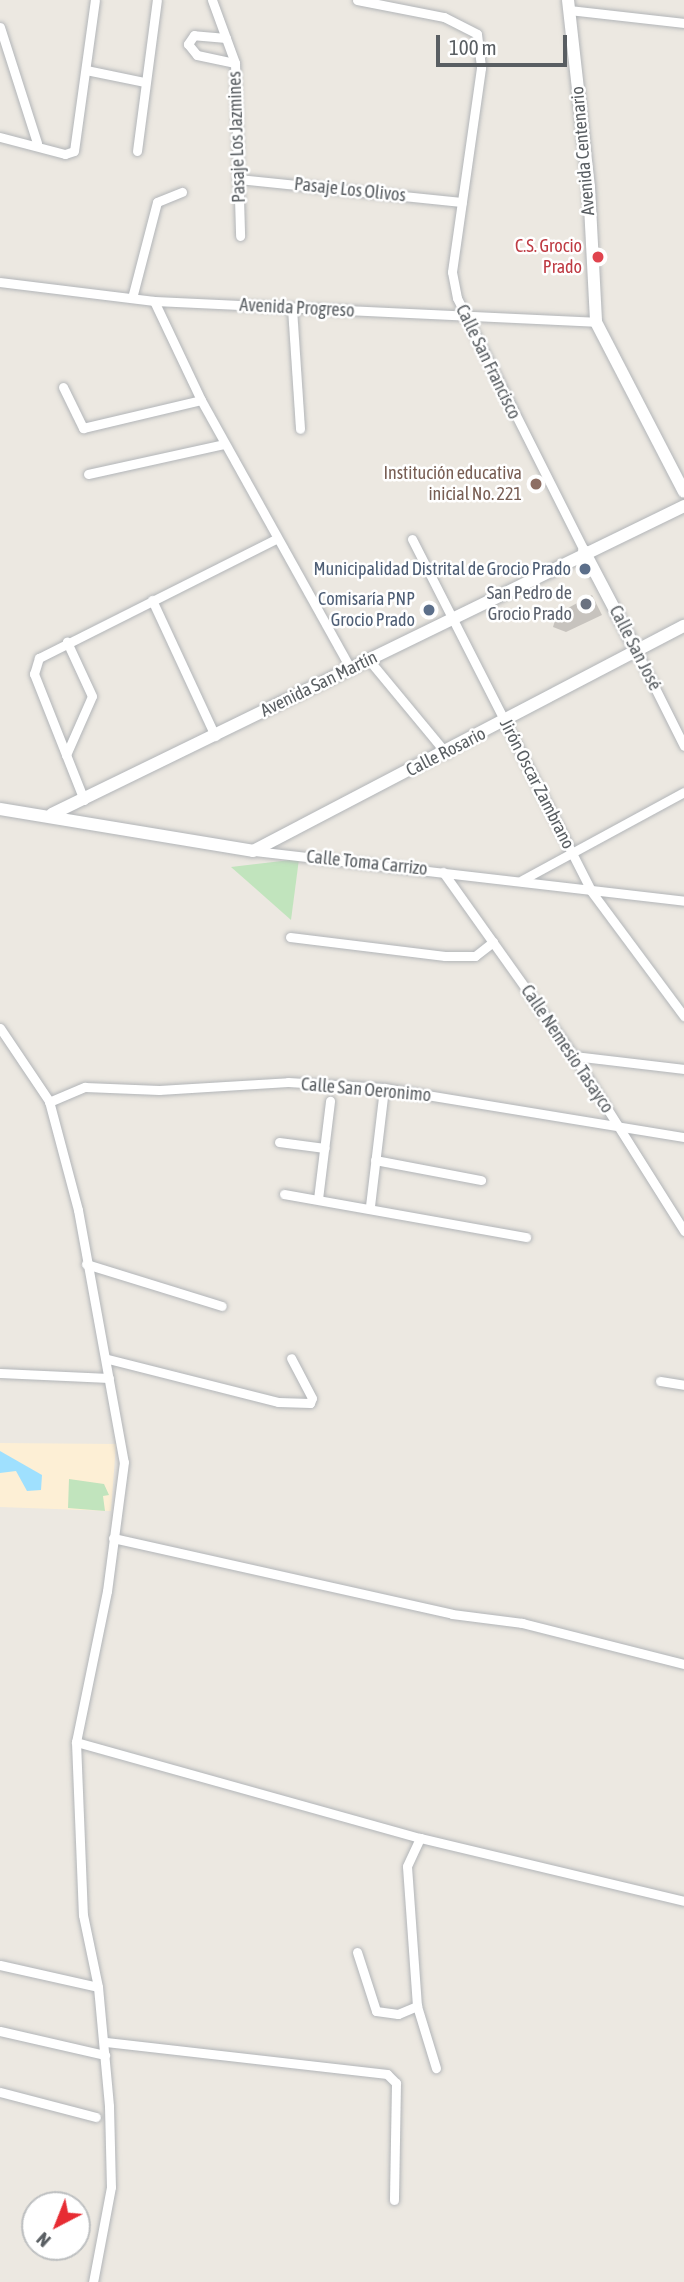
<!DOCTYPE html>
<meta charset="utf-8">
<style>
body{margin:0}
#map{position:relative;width:684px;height:2282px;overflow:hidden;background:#ece8e1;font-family:"Asap Condensed",sans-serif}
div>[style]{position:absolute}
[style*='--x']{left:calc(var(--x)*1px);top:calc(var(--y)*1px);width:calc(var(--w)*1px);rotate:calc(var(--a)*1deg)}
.commercial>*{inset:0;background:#fdefd5}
.green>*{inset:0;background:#c1e4bd}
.water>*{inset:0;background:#9fe0fe}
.building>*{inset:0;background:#c7c3be}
.roads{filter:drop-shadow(0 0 2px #b2b5b8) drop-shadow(0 0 2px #b2b5b8)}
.street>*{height:9px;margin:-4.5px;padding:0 4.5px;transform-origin:4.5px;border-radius:4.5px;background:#fff}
.secondary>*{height:12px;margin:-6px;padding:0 6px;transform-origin:6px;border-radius:6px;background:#fff}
.dots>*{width:19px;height:19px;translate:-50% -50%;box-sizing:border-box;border:4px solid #fff;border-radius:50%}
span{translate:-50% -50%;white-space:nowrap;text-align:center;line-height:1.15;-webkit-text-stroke:5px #fff;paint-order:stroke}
.street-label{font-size:18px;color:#595e62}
.health-label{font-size:18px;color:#be3a42}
.right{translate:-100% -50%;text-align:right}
.education-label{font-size:18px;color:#785e54}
.service-label{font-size:18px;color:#4e5e75}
.worship-label{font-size:18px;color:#5b616d}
.north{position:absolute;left:21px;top:2191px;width:70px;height:70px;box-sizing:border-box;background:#fff;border:2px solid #bdbfc0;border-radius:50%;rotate:222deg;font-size:19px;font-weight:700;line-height:28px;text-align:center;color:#595e62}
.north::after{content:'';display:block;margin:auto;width:24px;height:32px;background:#e72c33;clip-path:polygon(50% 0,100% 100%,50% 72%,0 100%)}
.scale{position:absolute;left:436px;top:35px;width:131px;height:32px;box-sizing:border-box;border:4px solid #595e62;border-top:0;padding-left:9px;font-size:21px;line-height:24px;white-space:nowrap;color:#595e62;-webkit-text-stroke:5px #fff;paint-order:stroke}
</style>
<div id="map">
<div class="commercial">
<div style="clip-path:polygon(0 1443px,116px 1444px,111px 1511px,0 1507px)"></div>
</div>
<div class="green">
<div style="clip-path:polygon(299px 859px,291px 920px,231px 867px)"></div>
<div style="clip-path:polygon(69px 1479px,104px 1484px,109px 1495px,103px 1496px,105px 1511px,68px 1508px)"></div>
</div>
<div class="water">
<div style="clip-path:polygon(0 1451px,42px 1475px,41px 1490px,27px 1491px,16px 1471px,0 1473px)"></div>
</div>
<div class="building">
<div style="clip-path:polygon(592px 595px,602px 615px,566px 632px,553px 627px,557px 614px)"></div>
</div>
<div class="roads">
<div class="street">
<div style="--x:212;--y:0;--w:67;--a:69.9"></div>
<div style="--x:235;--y:63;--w:173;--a:88.3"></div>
<div style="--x:357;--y:0;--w:89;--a:11.1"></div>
<div style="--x:444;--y:17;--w:37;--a:27"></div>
<div style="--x:477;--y:34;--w:34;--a:83"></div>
<div style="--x:481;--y:68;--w:206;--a:98.1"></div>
<div style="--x:452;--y:272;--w:26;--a:79"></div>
<div style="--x:457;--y:298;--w:283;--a:63.3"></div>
<div style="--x:569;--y:10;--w:116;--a:6.4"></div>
<div style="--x:0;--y:27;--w:122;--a:72.3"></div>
<div style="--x:226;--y:38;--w:32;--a:-175"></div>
<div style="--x:194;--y:35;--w:11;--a:124"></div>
<div style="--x:188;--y:44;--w:14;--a:51"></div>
<div style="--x:197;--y:55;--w:39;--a:12"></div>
<div style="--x:86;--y:70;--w:59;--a:11.7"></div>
<div style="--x:0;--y:137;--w:67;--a:14.7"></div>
<div style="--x:65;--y:154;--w:9;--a:-18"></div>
<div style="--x:74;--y:151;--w:152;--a:-82.1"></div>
<div style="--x:137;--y:151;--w:152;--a:-82.5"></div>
<div style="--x:238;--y:179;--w:225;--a:5.9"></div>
<div style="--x:0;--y:282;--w:155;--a:7"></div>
<div style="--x:154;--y:301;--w:442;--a:2.7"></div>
<div style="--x:132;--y:298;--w:99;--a:-75.4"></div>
<div style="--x:157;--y:202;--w:27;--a:-22"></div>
<div style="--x:154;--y:301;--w:110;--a:64.6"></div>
<div style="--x:201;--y:400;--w:307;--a:60.9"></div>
<div style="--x:292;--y:308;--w:121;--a:86.2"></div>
<div style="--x:63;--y:387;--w:46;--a:64"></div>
<div style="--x:83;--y:428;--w:121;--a:-13.3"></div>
<div style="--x:88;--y:474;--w:140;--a:-12.4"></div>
<div style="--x:412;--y:539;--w:395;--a:63"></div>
<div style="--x:591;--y:891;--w:156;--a:53.4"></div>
<div style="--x:152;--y:600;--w:150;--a:65.1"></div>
<div style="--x:636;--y:650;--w:107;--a:63.4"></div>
<div style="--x:369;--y:660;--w:121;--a:50.4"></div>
<div style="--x:66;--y:755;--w:64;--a:-66.2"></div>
<div style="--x:92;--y:696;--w:60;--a:-114.8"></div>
<div style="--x:84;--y:800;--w:136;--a:-111.6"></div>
<div style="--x:34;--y:674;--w:17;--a:-73"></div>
<div style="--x:39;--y:658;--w:265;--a:-26.7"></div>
<div style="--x:255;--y:851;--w:432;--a:6.6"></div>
<div style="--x:443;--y:872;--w:226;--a:54.6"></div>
<div style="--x:574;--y:1056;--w:207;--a:57.8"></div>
<div style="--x:522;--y:880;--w:184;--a:-28.5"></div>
<div style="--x:290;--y:937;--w:156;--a:7"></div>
<div style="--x:445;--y:956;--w:30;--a:0"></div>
<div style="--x:475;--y:956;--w:23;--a:-38"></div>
<div style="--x:0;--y:1028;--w:88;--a:56.1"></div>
<div style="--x:49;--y:1101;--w:113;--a:75.1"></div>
<div style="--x:78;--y:1210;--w:256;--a:79.7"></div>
<div style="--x:124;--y:1462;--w:130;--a:97.5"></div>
<div style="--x:107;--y:1591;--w:154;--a:101.6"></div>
<div style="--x:76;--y:1742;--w:173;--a:87.7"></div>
<div style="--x:83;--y:1915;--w:74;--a:78.2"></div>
<div style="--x:98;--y:1987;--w:120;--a:84.7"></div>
<div style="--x:109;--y:2106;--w:81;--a:88.6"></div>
<div style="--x:111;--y:2187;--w:97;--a:100.7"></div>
<div style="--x:574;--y:1056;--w:111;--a:6.7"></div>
<div style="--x:49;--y:1102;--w:39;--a:-23"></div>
<div style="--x:85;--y:1087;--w:74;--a:2.3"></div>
<div style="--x:159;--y:1090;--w:129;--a:-3.5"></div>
<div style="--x:288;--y:1082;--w:96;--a:3.6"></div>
<div style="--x:384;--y:1088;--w:304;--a:9.3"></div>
<div style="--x:279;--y:1142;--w:46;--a:7.4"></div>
<div style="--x:375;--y:1160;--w:108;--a:10.7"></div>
<div style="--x:284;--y:1194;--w:246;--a:10.1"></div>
<div style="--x:318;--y:1199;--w:99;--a:-83"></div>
<div style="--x:370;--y:1206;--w:119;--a:-83.2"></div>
<div style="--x:86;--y:1264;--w:142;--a:17.2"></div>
<div style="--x:108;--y:1359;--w:175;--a:14.2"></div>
<div style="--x:278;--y:1402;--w:32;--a:2"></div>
<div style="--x:310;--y:1403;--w:5;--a:-68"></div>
<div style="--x:312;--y:1398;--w:45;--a:-117.7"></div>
<div style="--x:0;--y:1373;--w:109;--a:2.6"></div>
<div style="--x:660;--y:1381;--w:24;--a:9"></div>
<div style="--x:113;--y:1538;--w:347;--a:12.6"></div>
<div style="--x:452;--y:1614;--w:71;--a:7.3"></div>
<div style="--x:522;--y:1623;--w:167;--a:14.2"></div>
<div style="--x:76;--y:1742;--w:357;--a:15.6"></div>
<div style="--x:420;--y:1838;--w:271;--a:13.4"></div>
<div style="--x:357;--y:1952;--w:62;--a:72.1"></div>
<div style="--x:376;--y:2011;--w:22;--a:8"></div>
<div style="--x:398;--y:2014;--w:21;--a:-23"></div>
<div style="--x:417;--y:2006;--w:140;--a:-94.1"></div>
<div style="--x:407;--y:1866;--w:31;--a:-65"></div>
<div style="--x:0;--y:1965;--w:100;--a:12.7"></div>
<div style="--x:417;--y:2006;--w:65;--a:73"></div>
<div style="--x:0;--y:2031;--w:108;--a:12.9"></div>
<div style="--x:106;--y:2042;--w:283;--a:6.5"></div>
<div style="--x:387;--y:2074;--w:13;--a:45"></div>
<div style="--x:396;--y:2083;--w:117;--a:91"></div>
<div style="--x:0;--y:2092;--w:99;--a:14.6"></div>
</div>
<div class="secondary">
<div style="--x:568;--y:0;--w:188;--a:83.6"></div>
<div style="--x:589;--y:187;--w:135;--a:87"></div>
<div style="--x:596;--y:322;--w:191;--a:62.6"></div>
<div style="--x:584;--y:551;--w:112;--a:62.3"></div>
<div style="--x:0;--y:809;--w:256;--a:9.4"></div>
<div style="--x:253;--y:851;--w:486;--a:-27.6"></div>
<div style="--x:52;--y:814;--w:703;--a:-25.98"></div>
</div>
</div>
<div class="dots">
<div style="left:598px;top:257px;background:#e0444e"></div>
<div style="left:536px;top:484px;background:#8d6e63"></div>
<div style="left:585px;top:569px;background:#5c6f8a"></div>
<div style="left:586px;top:604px;background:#6b7280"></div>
<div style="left:429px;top:610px;background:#5c6f8a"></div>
</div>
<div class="street-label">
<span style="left:237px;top:137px;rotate:-92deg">Pasaje Los Jazmines</span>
<span style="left:583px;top:151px;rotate:-95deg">Avenida Centenario</span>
<span style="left:350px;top:190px;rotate:6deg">Pasaje Los Olivos</span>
<span style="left:297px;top:308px;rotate:3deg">Avenida Progreso</span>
<span style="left:488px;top:362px;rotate:64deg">Calle San Francisco</span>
<span style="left:635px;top:648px;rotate:63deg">Calle San José</span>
<span style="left:319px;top:684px;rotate:-26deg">Avenida San Martín</span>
<span style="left:446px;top:752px;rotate:-27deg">Calle Rosario</span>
<span style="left:537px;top:784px;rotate:63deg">Jirón Oscar Zambrano</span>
<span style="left:367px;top:863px;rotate:6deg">Calle Toma Carrizo</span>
<span style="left:567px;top:1049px;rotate:56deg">Calle Nemesio Tasayco</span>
<span style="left:366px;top:1090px;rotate:5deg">Calle San Oeronimo</span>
</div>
<div class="health-label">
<span class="right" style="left:582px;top:257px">C.S. Grocio<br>Prado</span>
</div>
<div class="education-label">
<span class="right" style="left:522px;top:484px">Institución educativa<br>inicial No. 221</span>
</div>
<div class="service-label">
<span class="right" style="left:571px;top:569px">Municipalidad Distrital de Grocio Prado</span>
<span class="right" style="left:415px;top:610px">Comisaría PNP<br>Grocio Prado</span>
</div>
<div class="worship-label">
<span class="right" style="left:572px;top:604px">San Pedro de<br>Grocio Prado</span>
</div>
<div class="north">N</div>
<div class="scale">100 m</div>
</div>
